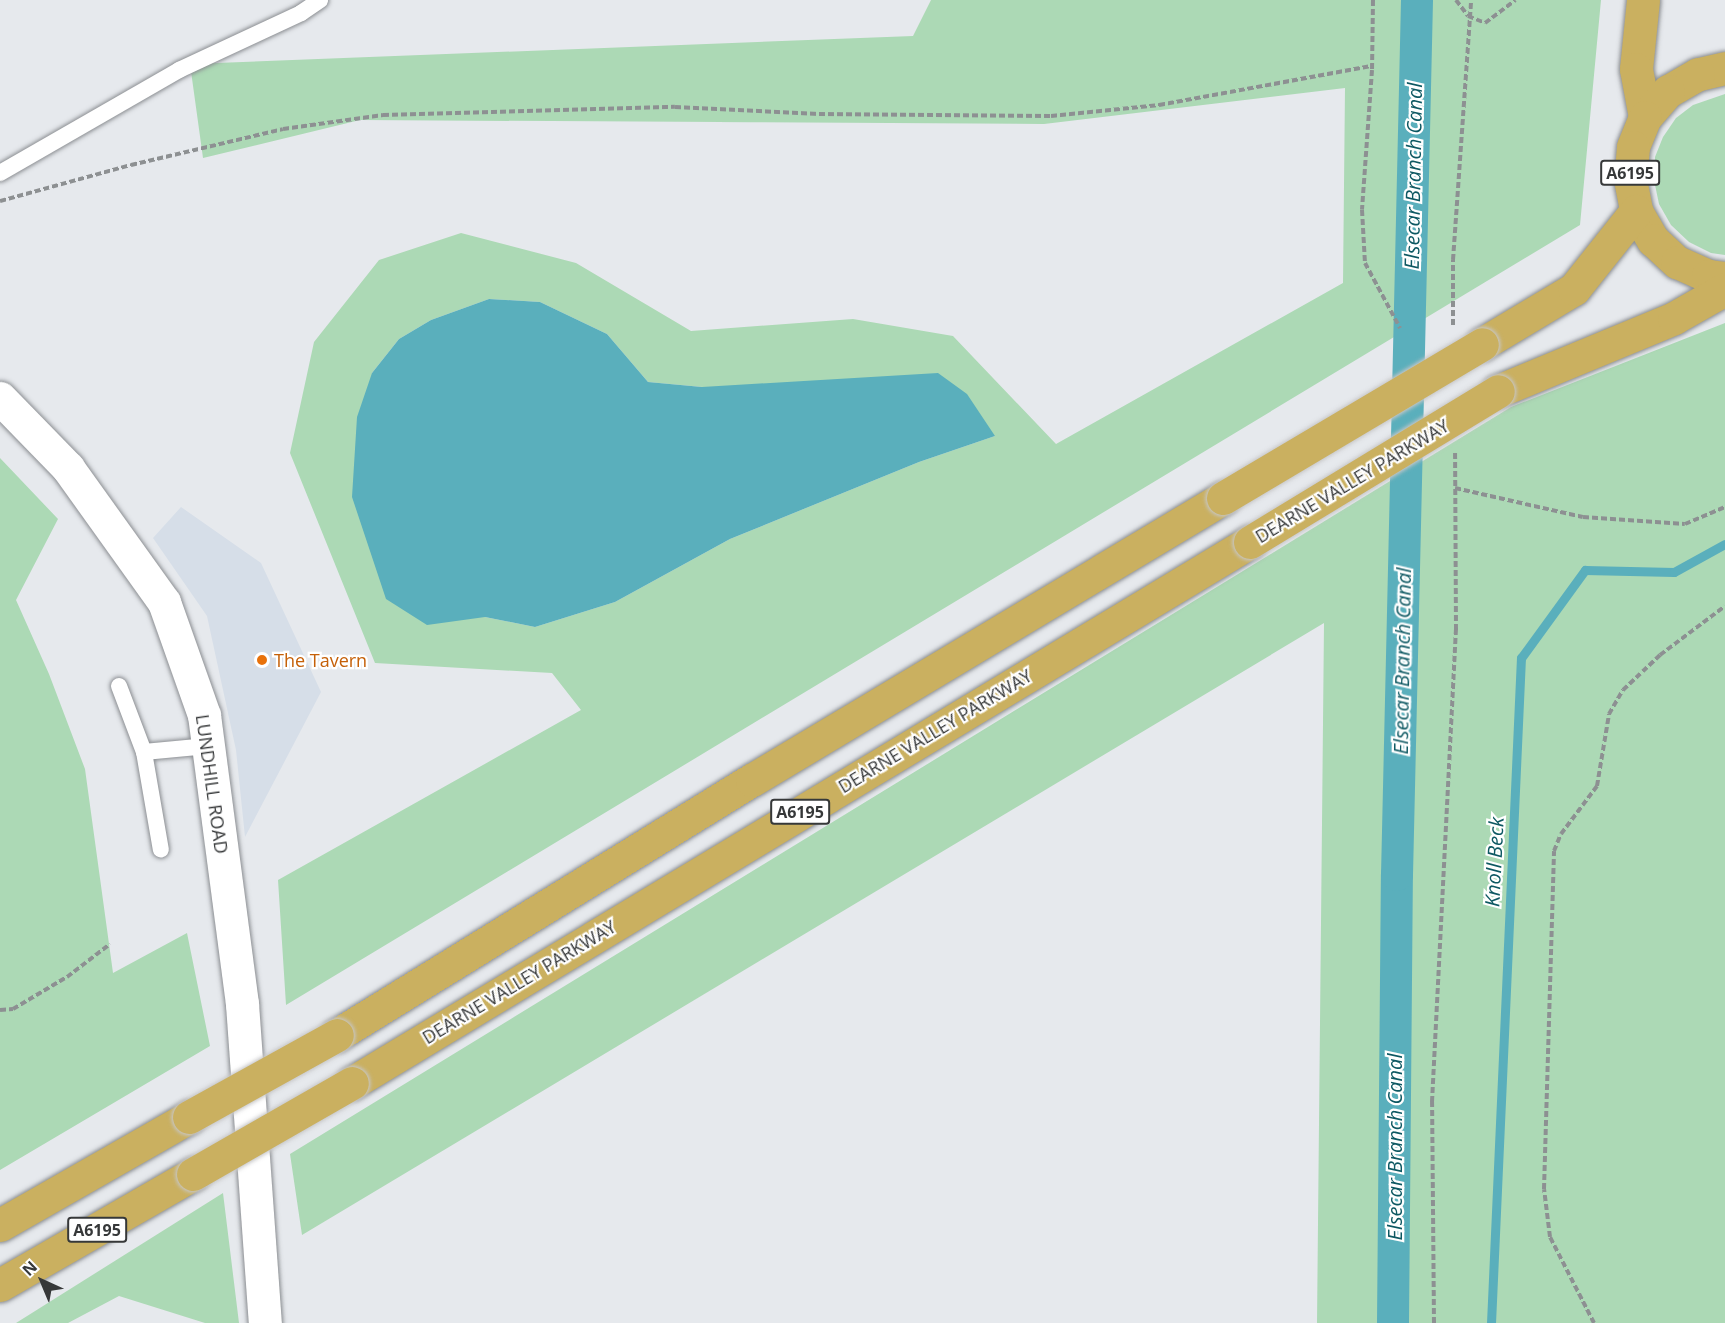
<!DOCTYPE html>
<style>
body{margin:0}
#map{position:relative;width:1725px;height:1323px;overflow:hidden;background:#e6e9ed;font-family:"Open Sans",sans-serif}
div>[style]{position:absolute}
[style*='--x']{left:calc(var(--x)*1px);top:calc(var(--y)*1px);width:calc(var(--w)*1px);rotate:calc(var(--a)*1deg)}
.built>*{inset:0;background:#d6dee8}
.green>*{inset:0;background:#acd9b5}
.water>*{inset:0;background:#5aafbc}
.stream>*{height:9px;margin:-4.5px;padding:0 4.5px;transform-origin:4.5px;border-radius:4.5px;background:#5aafbc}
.canal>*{height:32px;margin:-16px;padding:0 16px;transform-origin:16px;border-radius:16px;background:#5aafbc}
.path>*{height:4px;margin-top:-2px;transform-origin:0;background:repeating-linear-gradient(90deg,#8d9092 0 6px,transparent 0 9px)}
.roads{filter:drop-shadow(0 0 2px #8b8e92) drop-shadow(0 0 2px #8b8e92)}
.service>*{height:16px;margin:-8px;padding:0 8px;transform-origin:8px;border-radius:8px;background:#fff}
.minor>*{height:33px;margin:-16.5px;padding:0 16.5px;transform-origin:16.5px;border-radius:16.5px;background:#fff}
.trunk>*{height:33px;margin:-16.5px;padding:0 16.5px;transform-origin:16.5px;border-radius:16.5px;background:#cab060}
.bridges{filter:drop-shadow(0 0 2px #c7c7c8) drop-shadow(0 0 2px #c7c7c8)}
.trunk-bridge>*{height:33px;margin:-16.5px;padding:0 16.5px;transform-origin:16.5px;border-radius:16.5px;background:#cab060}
.dots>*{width:16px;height:16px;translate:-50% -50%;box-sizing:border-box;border:3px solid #fff;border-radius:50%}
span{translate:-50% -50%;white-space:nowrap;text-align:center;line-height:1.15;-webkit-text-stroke:4.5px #fff;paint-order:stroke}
.shield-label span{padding:2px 4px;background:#fff;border:2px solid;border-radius:4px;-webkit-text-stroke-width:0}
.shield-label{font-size:16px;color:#363839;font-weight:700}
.street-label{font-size:18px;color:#363839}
.food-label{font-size:18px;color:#c56008}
.left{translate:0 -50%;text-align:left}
.water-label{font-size:20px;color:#0d5862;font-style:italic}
.north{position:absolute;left:12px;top:1251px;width:60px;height:60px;-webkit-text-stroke:4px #fff;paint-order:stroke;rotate:316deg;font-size:16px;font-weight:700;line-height:24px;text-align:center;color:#363839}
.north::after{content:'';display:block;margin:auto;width:21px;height:27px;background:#363839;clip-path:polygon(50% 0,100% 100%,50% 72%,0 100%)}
</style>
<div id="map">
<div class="built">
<div style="clip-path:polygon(181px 507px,261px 563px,321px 692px,245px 837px,236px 750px,207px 616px,153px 538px)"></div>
</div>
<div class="green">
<div style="clip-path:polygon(evenodd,931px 0,1601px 0,1580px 225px,286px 1005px,278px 880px,581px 710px,552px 673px,375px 663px,290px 453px,314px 342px,379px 260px,461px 233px,576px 263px,691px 331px,853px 319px,953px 336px,1056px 444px,1343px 283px,1345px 88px,1044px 124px,360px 120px,203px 158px,190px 64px,913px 36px,931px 0,489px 299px,540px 302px,607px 334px,648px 382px,702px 387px,995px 436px,919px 462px,730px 539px,615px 602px,535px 627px,485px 617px,372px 373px,399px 339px,431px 320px,489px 299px)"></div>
<div style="clip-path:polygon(1725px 94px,1725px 255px,1711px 253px,1689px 242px,1671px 225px,1659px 204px,1654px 180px,1655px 157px,1663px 137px,1676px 118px,1693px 105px)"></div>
<div style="clip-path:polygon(1725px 323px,1725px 1323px,1317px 1323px,1324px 623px,302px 1235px,290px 1154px,1511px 407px)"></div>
<div style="clip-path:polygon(0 458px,58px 519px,16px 600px,49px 674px,85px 769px,113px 973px,187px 933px,210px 1046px,0 1170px)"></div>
<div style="clip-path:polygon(223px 1193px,239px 1323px,205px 1323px,119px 1296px,68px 1323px,16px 1323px)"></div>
</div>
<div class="water">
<div style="clip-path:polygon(489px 299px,540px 302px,607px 334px,648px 382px,702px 387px,938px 373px,967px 394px,995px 436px,919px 462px,730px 539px,615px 602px,535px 627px,485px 617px,427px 625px,386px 599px,352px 497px,357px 417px,372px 373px,399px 339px,431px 320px)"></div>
</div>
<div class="stream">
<div style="--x:1491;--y:1323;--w:666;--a:-87.42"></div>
<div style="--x:1521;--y:658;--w:109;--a:-54"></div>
<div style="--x:1585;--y:570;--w:89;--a:1.3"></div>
<div style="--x:1674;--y:572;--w:58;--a:-28.8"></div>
</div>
<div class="canal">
<div style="--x:1393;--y:1323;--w:448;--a:-89.5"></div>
<div style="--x:1397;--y:875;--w:875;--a:-88.69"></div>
</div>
<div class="path">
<div style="--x:1373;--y:0;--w:70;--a:90.8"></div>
<div style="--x:1372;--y:70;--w:140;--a:94.1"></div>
<div style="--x:1362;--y:210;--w:53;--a:86.8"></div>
<div style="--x:1365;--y:263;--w:74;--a:61.7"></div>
<div style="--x:1456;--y:0;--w:20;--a:53"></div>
<div style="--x:1468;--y:16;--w:18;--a:22"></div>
<div style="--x:1485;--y:23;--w:38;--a:-37"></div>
<div style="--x:0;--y:201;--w:136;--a:-15.4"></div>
<div style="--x:131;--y:165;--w:156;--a:-13.3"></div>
<div style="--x:283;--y:129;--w:101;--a:-8"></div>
<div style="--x:383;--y:115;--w:292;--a:-1.6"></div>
<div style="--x:675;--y:107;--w:144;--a:2.8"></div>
<div style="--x:819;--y:114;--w:232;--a:0.5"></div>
<div style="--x:1051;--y:116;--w:109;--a:-5.8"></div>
<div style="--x:1159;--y:105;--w:217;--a:-10.4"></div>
<div style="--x:1453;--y:325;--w:65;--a:-90"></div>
<div style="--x:1453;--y:260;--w:261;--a:-86"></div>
<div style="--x:1455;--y:488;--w:131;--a:12.8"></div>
<div style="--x:1583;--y:517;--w:102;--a:3.9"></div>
<div style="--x:1685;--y:524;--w:43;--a:-23"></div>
<div style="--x:0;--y:1010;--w:13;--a:-4"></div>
<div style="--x:13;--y:1009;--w:63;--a:-30.7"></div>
<div style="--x:67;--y:977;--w:54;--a:-37.5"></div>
<div style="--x:1434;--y:1323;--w:221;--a:-90.5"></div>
<div style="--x:1432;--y:1102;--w:473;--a:-87.1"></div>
<div style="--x:1456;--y:630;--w:177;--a:-90.3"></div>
<div style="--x:1594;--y:1323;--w:97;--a:-117.1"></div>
<div style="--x:1550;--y:1237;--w:48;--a:-97.1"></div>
<div style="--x:1544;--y:1189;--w:338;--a:-88.3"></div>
<div style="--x:1554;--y:851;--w:18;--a:-68"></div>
<div style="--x:1561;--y:834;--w:60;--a:-53.1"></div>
<div style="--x:1597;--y:786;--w:73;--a:-80.5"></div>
<div style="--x:1609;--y:714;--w:28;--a:-60"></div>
<div style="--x:1623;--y:690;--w:51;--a:-43.4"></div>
<div style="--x:1660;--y:655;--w:81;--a:-37"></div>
</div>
<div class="roads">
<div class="service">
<div style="--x:0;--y:173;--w:207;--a:-29.9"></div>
<div style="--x:179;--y:70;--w:135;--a:-25"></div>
<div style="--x:301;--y:13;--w:23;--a:-34"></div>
<div style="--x:119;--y:686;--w:71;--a:69.3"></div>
<div style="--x:144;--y:752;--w:99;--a:80.2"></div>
<div style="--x:144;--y:752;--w:64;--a:-5.4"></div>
</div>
<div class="minor">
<div style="--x:0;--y:398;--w:98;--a:45.8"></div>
<div style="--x:68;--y:468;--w:165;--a:54.4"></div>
<div style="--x:164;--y:602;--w:120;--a:70.5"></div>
<div style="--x:204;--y:715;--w:291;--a:82.5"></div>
<div style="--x:242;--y:1004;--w:320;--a:85.9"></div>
</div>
<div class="trunk">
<div style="--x:1643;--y:0;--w:69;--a:95.8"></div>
<div style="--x:1636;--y:69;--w:49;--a:79.4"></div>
<div style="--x:1725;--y:68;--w:28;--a:167"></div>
<div style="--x:1698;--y:74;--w:34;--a:150"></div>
<div style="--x:1668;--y:91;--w:35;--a:131"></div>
<div style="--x:1645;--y:117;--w:32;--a:112"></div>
<div style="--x:1633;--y:147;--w:32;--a:95"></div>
<div style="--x:1630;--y:179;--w:33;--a:79"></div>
<div style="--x:1636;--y:211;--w:34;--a:60"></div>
<div style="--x:1653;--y:240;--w:33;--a:43"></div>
<div style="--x:1677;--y:262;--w:34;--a:24"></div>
<div style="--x:1708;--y:276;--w:17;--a:7"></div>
<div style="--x:1482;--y:344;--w:107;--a:-30.9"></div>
<div style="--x:1574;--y:289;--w:100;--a:-51.5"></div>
<div style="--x:1498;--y:391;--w:191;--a:-22.5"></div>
<div style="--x:1674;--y:318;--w:59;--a:-29.6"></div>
<div style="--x:337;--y:1035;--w:487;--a:-31.6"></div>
<div style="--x:752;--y:780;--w:549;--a:-30.91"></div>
<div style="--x:352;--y:1083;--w:1048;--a:-31.07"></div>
<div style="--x:0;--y:1225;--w:218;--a:-29.7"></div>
<div style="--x:0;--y:1285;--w:223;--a:-29.9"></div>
</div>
</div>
<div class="bridges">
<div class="trunk-bridge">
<div style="--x:1223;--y:498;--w:301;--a:-30.7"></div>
<div style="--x:1250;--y:542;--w:290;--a:-31.3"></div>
<div style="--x:189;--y:1117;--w:169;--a:-29"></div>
<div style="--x:193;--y:1174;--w:183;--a:-29.8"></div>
</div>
</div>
<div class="dots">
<div style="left:262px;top:660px;background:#e8710a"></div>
</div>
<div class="shield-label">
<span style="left:1630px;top:173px">A6195</span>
<span style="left:800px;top:812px">A6195</span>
<span style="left:97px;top:1230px">A6195</span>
</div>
<div class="street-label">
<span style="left:1352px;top:481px;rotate:-31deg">DEARNE VALLEY PARKWAY</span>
<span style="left:935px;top:731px;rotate:-31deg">DEARNE VALLEY PARKWAY</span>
<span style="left:212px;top:784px;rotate:82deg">LUNDHILL ROAD</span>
<span style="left:519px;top:982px;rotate:-31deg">DEARNE VALLEY PARKWAY</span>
</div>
<div class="food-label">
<span class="left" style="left:274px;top:660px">The Tavern</span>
</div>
<div class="water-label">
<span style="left:1413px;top:176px;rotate:-89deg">Elsecar Branch Canal</span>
<span style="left:1402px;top:661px;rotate:-89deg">Elsecar Branch Canal</span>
<span style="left:1494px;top:862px;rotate:-87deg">Knoll Beck</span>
<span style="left:1394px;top:1147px;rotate:-90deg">Elsecar Branch Canal</span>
</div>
<div class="north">N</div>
</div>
